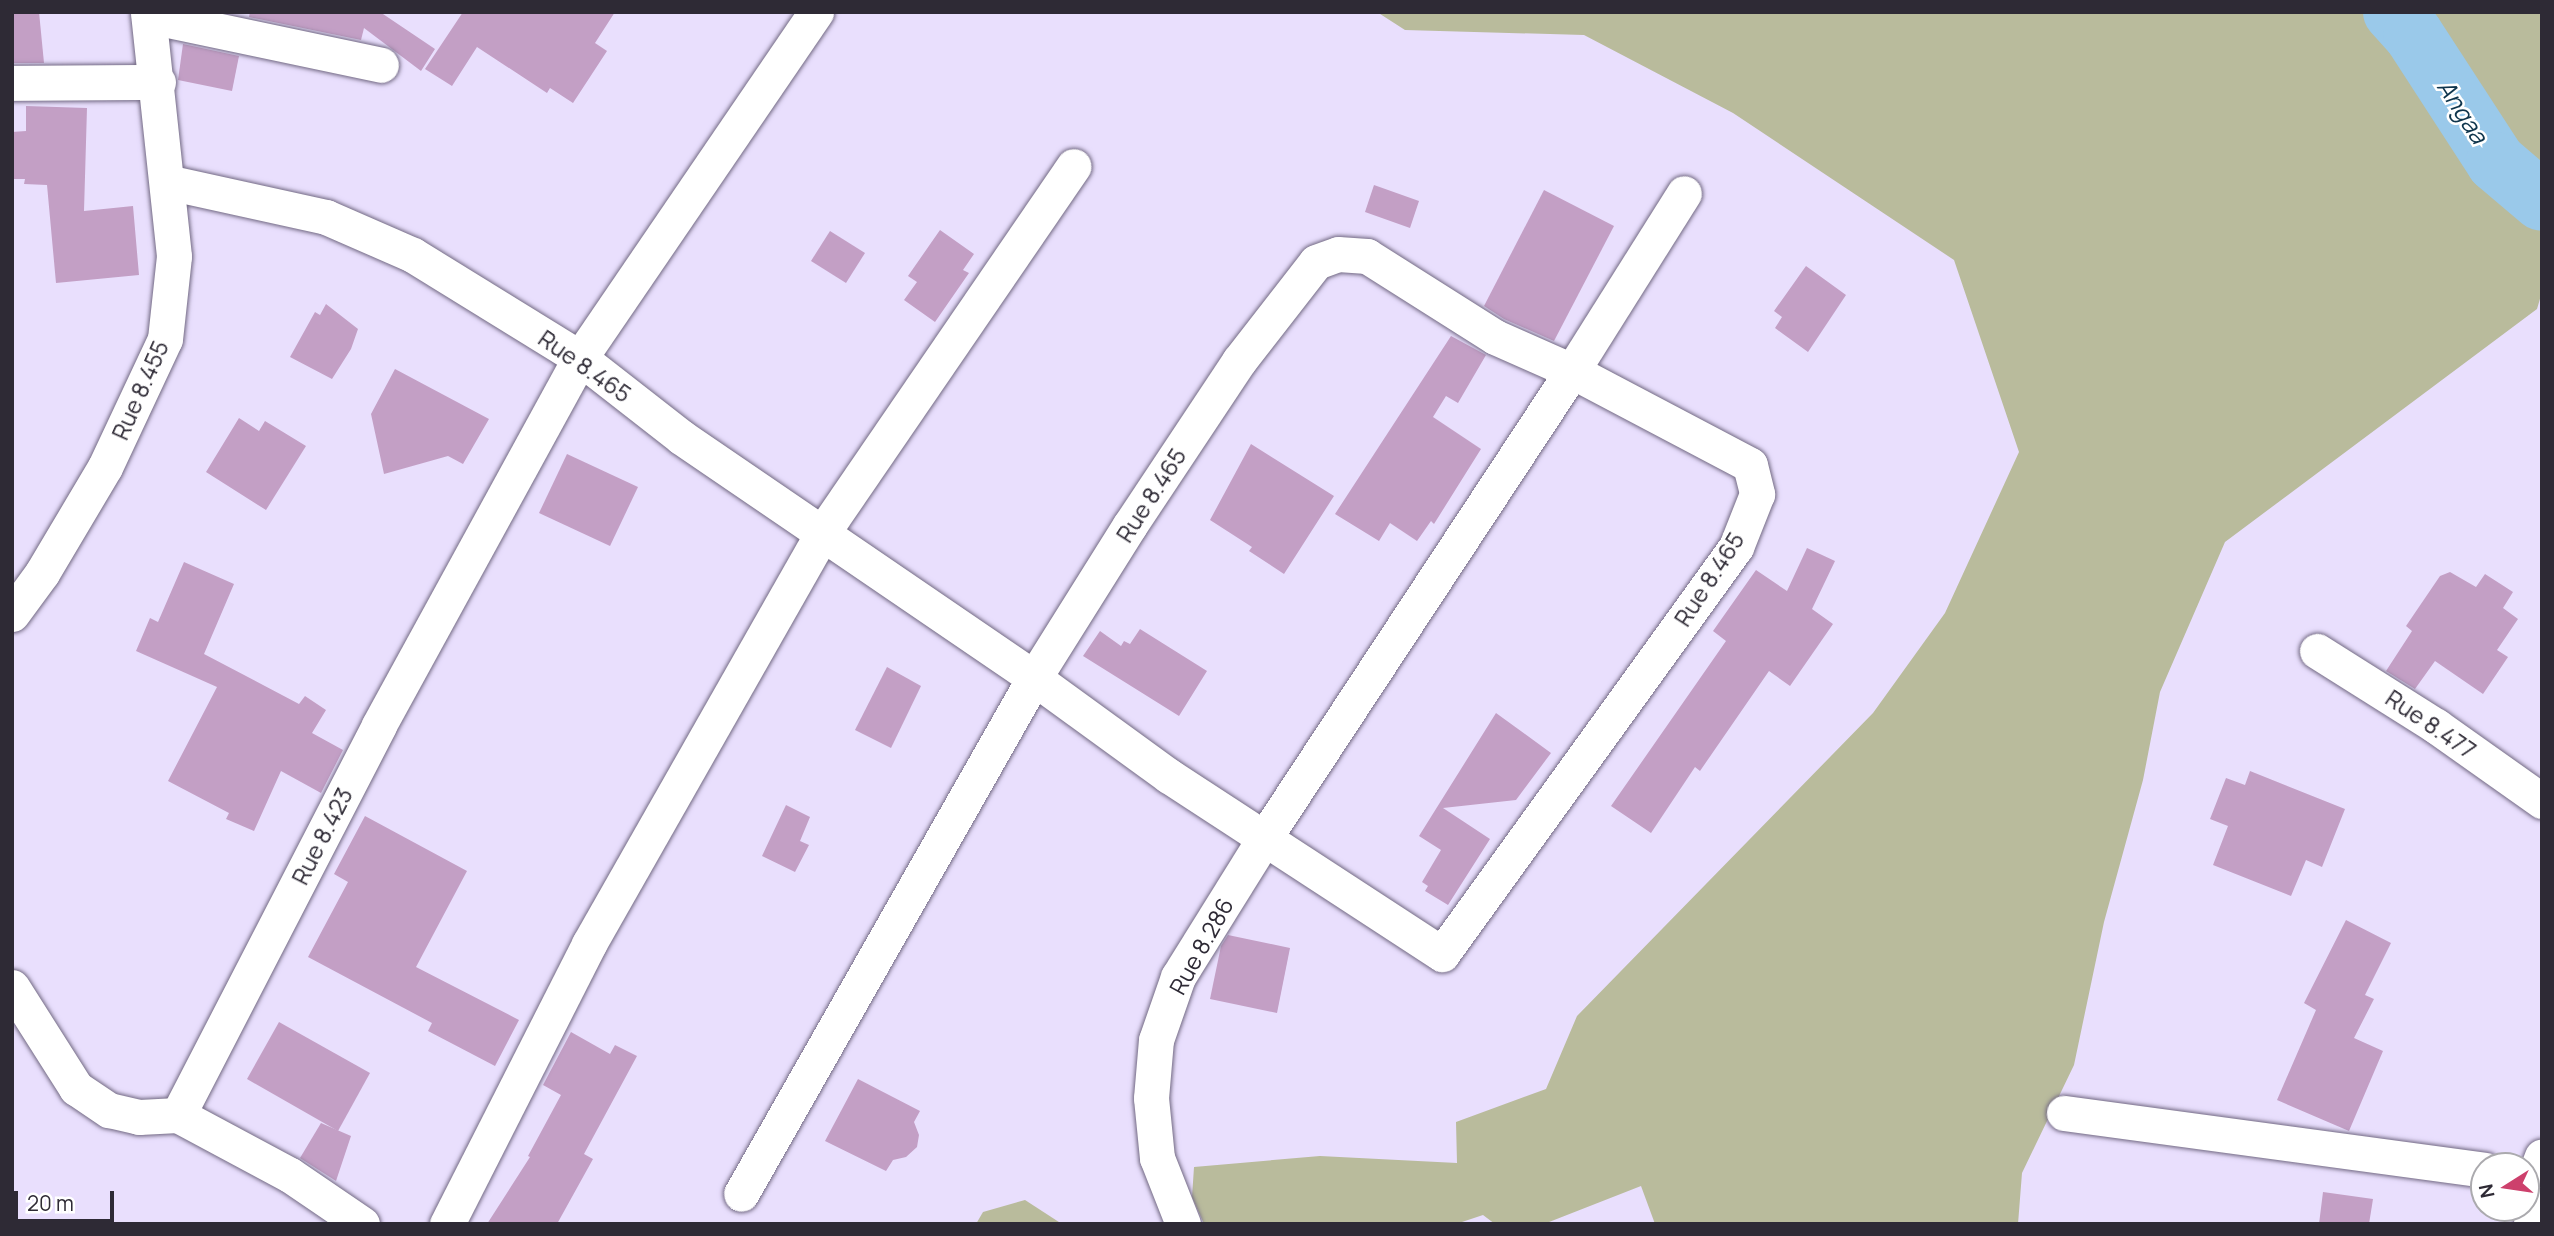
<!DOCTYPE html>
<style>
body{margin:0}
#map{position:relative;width:2554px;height:1236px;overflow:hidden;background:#e9dffd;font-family:Manrope,sans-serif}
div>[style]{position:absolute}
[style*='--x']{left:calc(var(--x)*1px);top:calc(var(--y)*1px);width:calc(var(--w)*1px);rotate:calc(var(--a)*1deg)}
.green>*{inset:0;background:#b9bb9c}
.river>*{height:60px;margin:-30px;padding:0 30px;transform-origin:30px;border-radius:30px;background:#9ac9ea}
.building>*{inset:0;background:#c39fc5}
.roads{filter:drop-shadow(0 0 2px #726983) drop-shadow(0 0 2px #726983)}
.minor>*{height:35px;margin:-17.5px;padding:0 17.5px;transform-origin:17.5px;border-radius:17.5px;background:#fff}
span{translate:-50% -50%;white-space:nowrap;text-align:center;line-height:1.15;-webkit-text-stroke:5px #fff;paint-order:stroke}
.street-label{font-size:23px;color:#2e2a35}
.water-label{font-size:24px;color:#0f354c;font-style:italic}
.frame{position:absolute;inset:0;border:14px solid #2e2a35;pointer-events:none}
.north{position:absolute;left:2470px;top:1152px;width:70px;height:70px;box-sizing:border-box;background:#fff;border:2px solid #abaaae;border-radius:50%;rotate:258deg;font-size:19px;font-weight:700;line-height:28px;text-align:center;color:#2e2a35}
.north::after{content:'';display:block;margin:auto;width:24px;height:32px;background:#cd406c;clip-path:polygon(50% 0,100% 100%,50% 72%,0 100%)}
.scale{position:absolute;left:14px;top:1191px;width:100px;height:32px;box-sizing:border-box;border:4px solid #2e2a35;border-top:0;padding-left:9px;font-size:21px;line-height:24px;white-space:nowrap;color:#2e2a35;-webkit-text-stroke:5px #fff;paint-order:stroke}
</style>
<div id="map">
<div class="green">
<div style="clip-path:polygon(1377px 12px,2542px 12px,2542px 292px,2537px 309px,2225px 542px,2160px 692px,2143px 780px,2104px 922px,2074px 1065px,2022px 1173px,2018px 1224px,1655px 1224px,1641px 1186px,1544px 1224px,1495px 1224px,1483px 1215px,1456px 1224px,1204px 1224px,1192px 1197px,1194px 1167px,1320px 1156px,1457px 1163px,1456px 1122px,1546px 1089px,1577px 1016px,1873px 713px,1945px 613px,2019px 452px,1954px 260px,1733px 113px,1584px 35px,1405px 30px)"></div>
<div style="clip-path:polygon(1025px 1200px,1062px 1224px,976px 1224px,983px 1212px)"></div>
</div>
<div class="river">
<div style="--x:2393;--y:12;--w:30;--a:48"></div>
<div style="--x:2413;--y:34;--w:153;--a:57"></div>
<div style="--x:2496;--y:162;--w:60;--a:40.3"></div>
</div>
<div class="building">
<div style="clip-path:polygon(12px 12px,39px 12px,44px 63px,12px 63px)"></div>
<div style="clip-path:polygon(250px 12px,380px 12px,435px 49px,421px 71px,364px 28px,361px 40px,249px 17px)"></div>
<div style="clip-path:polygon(463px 12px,615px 12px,595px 43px,607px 51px,573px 103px,550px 88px,547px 93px,477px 47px,452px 86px,425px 69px)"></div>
<div style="clip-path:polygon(183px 44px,239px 56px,232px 91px,178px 80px)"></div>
<div style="clip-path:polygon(26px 106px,87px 108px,84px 211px,133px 206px,139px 275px,56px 283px,47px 185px,24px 184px,25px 179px,12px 179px,12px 132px,26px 131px)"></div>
<div style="clip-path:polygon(1374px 185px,1419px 201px,1410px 228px,1365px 212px)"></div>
<div style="clip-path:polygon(1544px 190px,1614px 226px,1554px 341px,1504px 319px,1484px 306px)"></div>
<div style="clip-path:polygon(940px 230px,974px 254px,963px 270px,969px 273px,935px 322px,904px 300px,917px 282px,908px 276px)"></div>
<div style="clip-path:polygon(830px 231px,865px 253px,846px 283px,811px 261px)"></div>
<div style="clip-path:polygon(1806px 266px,1846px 295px,1808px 352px,1775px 328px,1782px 317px,1774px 311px)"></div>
<div style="clip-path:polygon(326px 304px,358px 329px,351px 349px,332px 379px,290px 357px,315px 312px,320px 315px)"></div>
<div style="clip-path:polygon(1451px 336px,1486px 355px,1458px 403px,1446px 396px,1433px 417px,1481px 449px,1434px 524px,1431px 521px,1417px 541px,1390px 523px,1379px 541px,1335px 514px)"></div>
<div style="clip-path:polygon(395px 369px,489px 419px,463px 464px,448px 456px,384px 474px,371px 414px)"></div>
<div style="clip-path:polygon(239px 418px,259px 431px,265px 421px,306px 446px,266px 510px,206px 472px)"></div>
<div style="clip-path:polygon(1251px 444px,1334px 496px,1284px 574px,1249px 551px,1252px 547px,1210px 520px)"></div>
<div style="clip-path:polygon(567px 454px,638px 487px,610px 546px,539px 513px)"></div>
<div style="clip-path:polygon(1807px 548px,1835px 561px,1812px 609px,1833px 624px,1790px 686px,1769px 671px,1700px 771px,1695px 767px,1651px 833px,1611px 806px,1726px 641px,1713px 631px,1756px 570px,1787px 591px)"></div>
<div style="clip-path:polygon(184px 562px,234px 584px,204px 654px,299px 704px,305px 696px,326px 710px,312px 733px,343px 750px,321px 793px,281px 771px,254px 831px,226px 819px,229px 813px,168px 781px,217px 687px,136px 651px,150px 618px,158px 622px)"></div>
<div style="clip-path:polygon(2450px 572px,2476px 587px,2485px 574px,2513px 592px,2503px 608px,2518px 619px,2497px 650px,2508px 657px,2483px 694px,2435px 661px,2415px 689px,2386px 671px,2412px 631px,2406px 626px,2440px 576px)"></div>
<div style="clip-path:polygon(1140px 629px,1207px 671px,1179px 716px,1083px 656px,1100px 631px,1121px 646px,1124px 641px,1130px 644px)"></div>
<div style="clip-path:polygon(887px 667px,921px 686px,891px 748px,855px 730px)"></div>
<div style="clip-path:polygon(1496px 713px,1551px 753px,1516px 800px,1443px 808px,1490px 839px,1448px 905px,1425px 891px,1428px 886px,1422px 882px,1441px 850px,1419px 836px)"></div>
<div style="clip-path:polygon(2250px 771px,2345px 809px,2322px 867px,2306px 860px,2291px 896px,2213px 865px,2228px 826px,2210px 819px,2226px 778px,2245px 785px)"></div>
<div style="clip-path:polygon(786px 805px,810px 817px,800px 841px,809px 845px,795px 872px,762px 856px)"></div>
<div style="clip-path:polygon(365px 816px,467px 871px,416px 967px,519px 1020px,495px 1066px,428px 1031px,432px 1023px,308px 957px,348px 882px,334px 874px)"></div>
<div style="clip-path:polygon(2346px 920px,2391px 943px,2365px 995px,2374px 999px,2354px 1038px,2383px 1051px,2349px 1131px,2277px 1100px,2316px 1010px,2304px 1003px)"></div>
<div style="clip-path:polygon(1228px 935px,1290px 948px,1277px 1013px,1210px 999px,1221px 946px)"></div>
<div style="clip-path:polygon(279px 1022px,370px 1073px,338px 1131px,247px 1079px)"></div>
<div style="clip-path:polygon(571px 1032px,610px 1054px,615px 1045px,637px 1056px,584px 1154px,593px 1159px,557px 1224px,487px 1224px,530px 1157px,528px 1156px,561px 1095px,543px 1085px)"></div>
<div style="clip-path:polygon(858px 1079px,920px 1111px,914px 1122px,919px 1135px,917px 1147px,906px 1157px,893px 1160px,886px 1171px,825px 1141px)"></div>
<div style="clip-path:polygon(321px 1123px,351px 1136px,336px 1181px,300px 1158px)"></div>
<div style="clip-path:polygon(2323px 1192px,2373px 1199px,2369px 1224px,2319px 1224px)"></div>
</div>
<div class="roads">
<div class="minor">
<div style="--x:149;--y:16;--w:237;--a:11.9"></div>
<div style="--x:12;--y:83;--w:146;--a:-0.4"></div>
<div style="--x:167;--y:182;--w:163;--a:12.4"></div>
<div style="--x:326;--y:217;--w:95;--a:23.6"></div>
<div style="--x:413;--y:255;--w:196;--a:31.7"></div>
<div style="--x:580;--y:358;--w:128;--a:38"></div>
<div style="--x:681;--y:437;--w:427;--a:34.3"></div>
<div style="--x:1034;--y:678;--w:181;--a:-57.9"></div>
<div style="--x:1130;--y:525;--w:197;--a:-56.4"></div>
<div style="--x:1239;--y:361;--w:125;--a:-52.1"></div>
<div style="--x:1316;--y:262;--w:23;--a:-20"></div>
<div style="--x:1338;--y:254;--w:29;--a:4"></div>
<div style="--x:1367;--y:256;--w:151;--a:32.3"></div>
<div style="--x:1495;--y:337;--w:84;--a:23.8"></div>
<div style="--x:1572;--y:371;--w:201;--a:27.8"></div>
<div style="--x:1750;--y:465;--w:30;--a:76"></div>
<div style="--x:1757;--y:494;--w:57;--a:111.6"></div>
<div style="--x:1736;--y:547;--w:502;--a:125.84"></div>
<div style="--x:1442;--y:954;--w:326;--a:-146.9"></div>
<div style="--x:1169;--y:776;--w:167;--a:-144"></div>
<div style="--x:1034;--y:678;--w:593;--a:119.59"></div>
<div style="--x:12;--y:614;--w:51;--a:-53.8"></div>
<div style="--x:42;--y:573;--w:123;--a:-59.3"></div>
<div style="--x:105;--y:467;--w:141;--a:-64.9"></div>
<div style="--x:165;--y:339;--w:83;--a:-83.8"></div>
<div style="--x:174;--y:256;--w:245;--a:-96.1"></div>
<div style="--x:2317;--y:651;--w:141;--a:32.2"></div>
<div style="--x:2436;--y:726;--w:130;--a:35.3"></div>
<div style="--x:12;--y:987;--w:120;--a:57.6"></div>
<div style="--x:76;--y:1088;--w:40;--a:34"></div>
<div style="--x:109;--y:1110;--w:31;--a:13"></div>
<div style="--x:139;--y:1117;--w:39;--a:-3"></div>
<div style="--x:178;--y:1115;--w:439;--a:-62.7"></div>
<div style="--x:379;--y:725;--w:418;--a:-61.3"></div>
<div style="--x:580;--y:358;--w:419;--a:-55.7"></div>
<div style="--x:2064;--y:1113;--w:424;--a:7.7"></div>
<div style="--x:178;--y:1115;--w:127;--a:28.2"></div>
<div style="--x:290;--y:1175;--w:87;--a:34.2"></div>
<div style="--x:447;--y:1224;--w:314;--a:-63.1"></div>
<div style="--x:589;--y:944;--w:470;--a:-60.4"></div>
<div style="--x:821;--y:535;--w:447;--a:-55.6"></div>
<div style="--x:1183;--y:1224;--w:71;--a:-111.5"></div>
<div style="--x:1157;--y:1158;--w:60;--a:-95.7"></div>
<div style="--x:1151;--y:1098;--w:58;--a:-85.1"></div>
<div style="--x:1156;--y:1040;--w:67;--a:-70.8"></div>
<div style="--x:1178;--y:977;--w:165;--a:-58.1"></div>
<div style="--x:1265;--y:837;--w:558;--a:-56.62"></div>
<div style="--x:1572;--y:371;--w:210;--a:-57.8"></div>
<div style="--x:2531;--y:1224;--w:47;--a:-86.3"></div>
<div style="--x:2534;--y:1177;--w:22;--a:-69"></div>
</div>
</div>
<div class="street-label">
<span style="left:585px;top:366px;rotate:35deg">Rue 8.465</span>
<span style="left:140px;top:390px;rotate:-66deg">Rue 8.455</span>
<span style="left:1151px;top:495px;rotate:-57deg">Rue 8.465</span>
<span style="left:1709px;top:579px;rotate:-57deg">Rue 8.465</span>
<span style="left:2431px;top:724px;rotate:34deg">Rue 8.477</span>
<span style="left:322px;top:836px;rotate:-63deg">Rue 8.423</span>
<span style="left:1201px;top:946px;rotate:-61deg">Rue 8.286</span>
</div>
<div class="water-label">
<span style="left:2463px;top:111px;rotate:57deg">Angaa</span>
</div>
<div class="frame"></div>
<div class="north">N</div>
<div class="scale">20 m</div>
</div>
